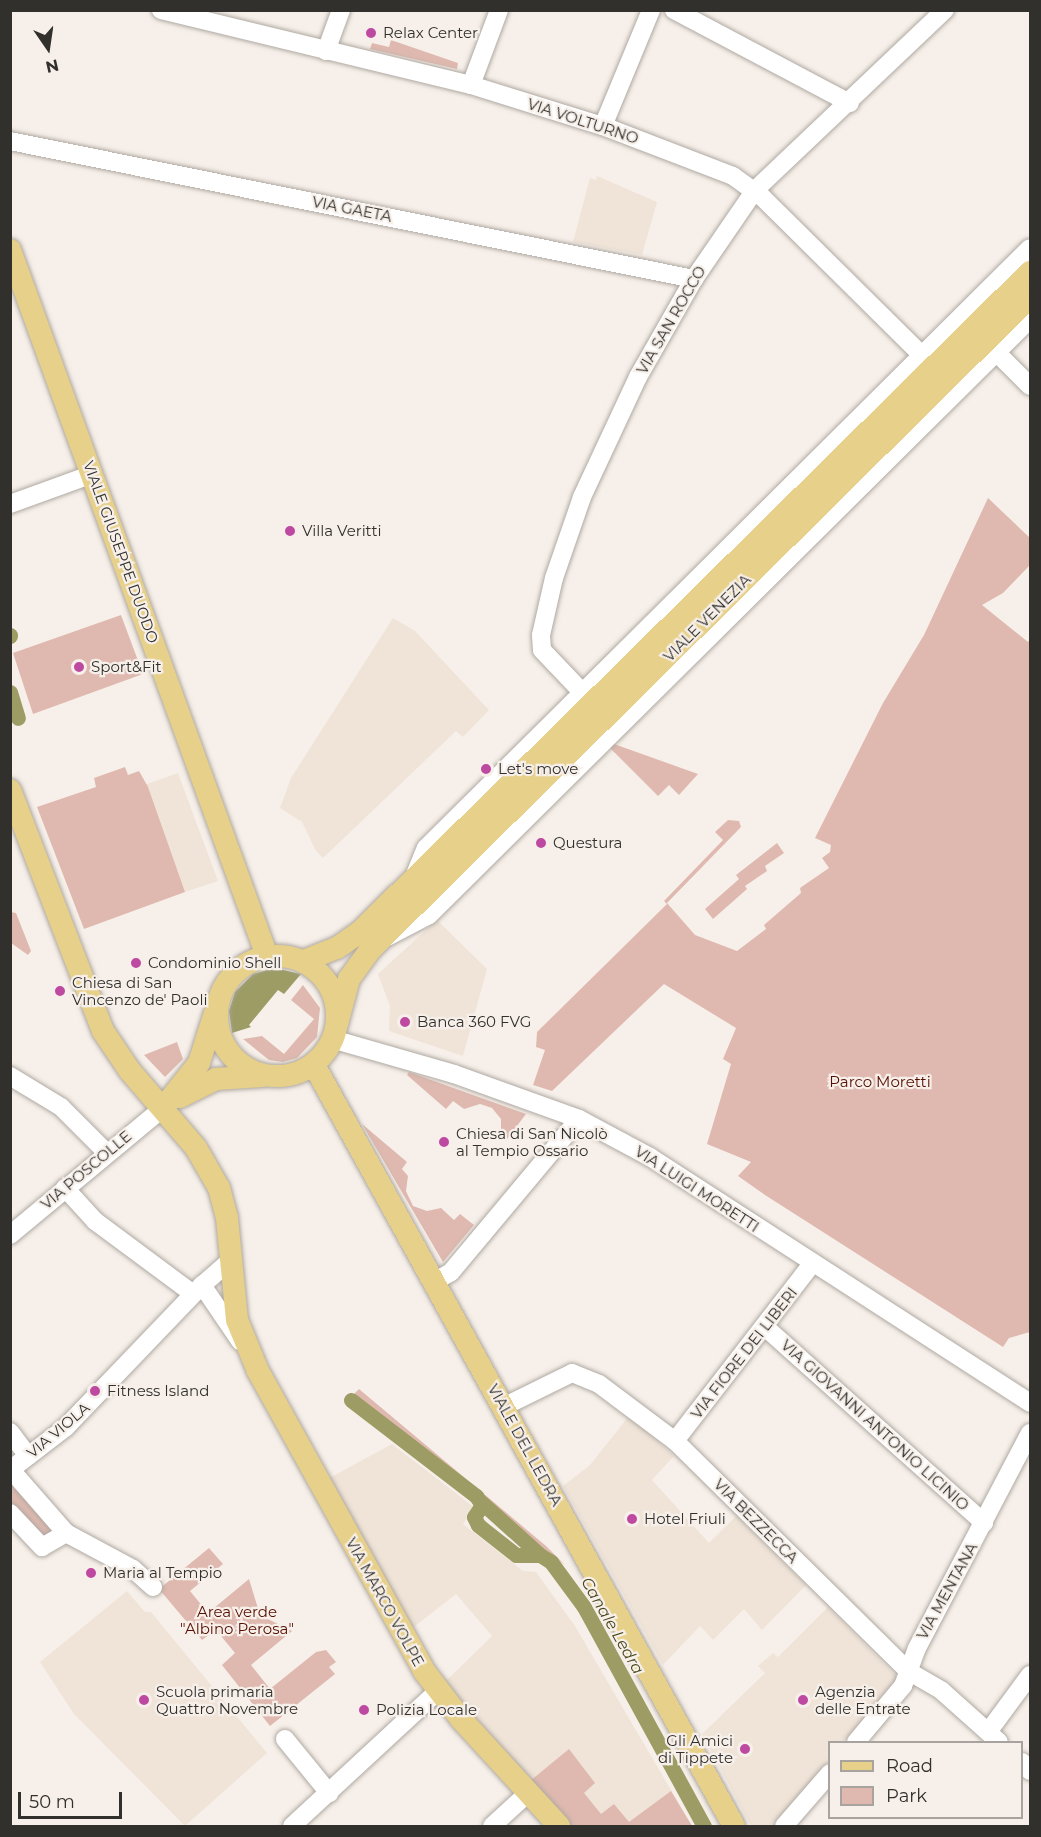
<!DOCTYPE html>
<meta charset="utf-8">
<style>
body{margin:0}
#map{position:relative;width:1041px;height:1837px;overflow:hidden;background:#f7f0ea;font-family:Montserrat,sans-serif}
div>[style]{position:absolute}
[style*='--x']{left:calc(var(--x)*1px);top:calc(var(--y)*1px);width:calc(var(--w)*1px);rotate:calc(var(--a)*1deg)}
.built>*{inset:0;background:#f0e4d8}
.green>*{inset:0;background:#dfb9af}
.water>*{inset:0;background:#9c9c64}
.canal>*{height:15px;margin:-7.5px;padding:0 7.5px;transform-origin:7.5px;border-radius:7.5px;background:#9c9c64}
.roads{filter:drop-shadow(0 0 2px #afa9a2) drop-shadow(0 0 2px #afa9a2)}
.minor>*{height:18px;margin:-9px;padding:0 9px;transform-origin:9px;border-radius:9px;background:#fff}
.major>*{height:22px;margin:-11px;padding:0 11px;transform-origin:11px;border-radius:11px;background:#e7d08a}
.major>.ring{margin:-11px;padding:0;box-sizing:content-box;background:none;border:22px solid #e7d08a;border-radius:50%}
.dots>*{width:16px;height:16px;translate:-50% -50%;box-sizing:border-box;border:3px solid #f7f0ea;border-radius:50%}
span{translate:-50% -50%;white-space:nowrap;text-align:center;line-height:1.15;-webkit-text-stroke:4.5px #f7f0ea;paint-order:stroke}
.poi-label{font-size:15px;color:#32302d}
.left{translate:0 -50%;text-align:left}
.right{translate:-100% -50%;text-align:right}
.street-label{font-size:15px;color:#32302d}
.park-label{font-size:15px;color:#560e00}
.water-label{font-size:16px;color:#474619;font-style:italic}
.frame{position:absolute;inset:0;border:12px solid #32302d;pointer-events:none}
.legend{position:absolute;left:828px;top:1741px;width:195px;height:78px;box-sizing:border-box;background:#f7f0ea;border:2px solid #a8a39e;margin:0;padding:8px 10px;list-style:none;font-size:18px;color:#32302d}
.legend li{display:flex;align-items:center;gap:12px;height:30px}
.legend b{width:30px;border:2px solid #a8a39e}
.north{position:absolute;left:18px;top:18px;width:60px;height:60px;-webkit-text-stroke:4px #f7f0ea;paint-order:stroke;rotate:167deg;font-size:16px;font-weight:700;line-height:24px;text-align:center;color:#32302d}
.north::after{content:'';display:block;margin:auto;width:21px;height:27px;background:#32302d;clip-path:polygon(50% 0,100% 100%,50% 72%,0 100%)}
.scale{position:absolute;left:18px;top:1792px;width:104px;height:27px;box-sizing:border-box;border:3px solid #32302d;border-top:0;padding-left:8px;font-size:18px;line-height:21px;white-space:nowrap;color:#32302d;-webkit-text-stroke:4px #f7f0ea;paint-order:stroke}
</style>
<div id="map">
<div class="built">
<div style="clip-path:polygon(597px 176px,657px 202px,642px 255px,573px 242px,590px 178px,596px 180px)"></div>
<div style="clip-path:polygon(393px 618px,415px 631px,489px 710px,463px 737px,456px 731px,323px 858px,316px 851px,302px 822px,280px 808px,291px 778px)"></div>
<div style="clip-path:polygon(178px 773px,218px 881px,185px 892px,144px 785px)"></div>
<div style="clip-path:polygon(437px 920px,487px 969px,463px 1056px,389px 1031px,390px 1006px,378px 974px)"></div>
<div style="clip-path:polygon(629px 1416px,674px 1456px,652px 1480px,709px 1543px,736px 1516px,806px 1585px,762px 1630px,744px 1609px,713px 1640px,700px 1626px,663px 1665px,563px 1486px,590px 1465px)"></div>
<div style="clip-path:polygon(392px 1444px,475px 1508px,463px 1524px,523px 1571px,536px 1572px,575px 1626px,692px 1826px,571px 1826px,444px 1683px,492px 1636px,456px 1594px,410px 1630px,324px 1481px)"></div>
<div style="clip-path:polygon(127px 1591px,145px 1612px,151px 1612px,267px 1753px,185px 1826px,74px 1714px,40px 1662px)"></div>
<div style="clip-path:polygon(828px 1607px,899px 1679px,844px 1742px,830px 1742px,829px 1761px,774px 1826px,751px 1826px,702px 1734px,765px 1673px,758px 1666px,773px 1653px,778px 1657px)"></div>
</div>
<div class="green">
<div style="clip-path:polygon(391px 40px,458px 63px,457px 69px,370px 49px,372px 43px,389px 47px)"></div>
<div style="clip-path:polygon(988px 498px,1030px 538px,1030px 565px,1003px 593px,982px 605px,1028px 642px,1030px 639px,1030px 1332px,1009px 1338px,1003px 1347px,765px 1195px,738px 1176px,751px 1162px,707px 1144px,731px 1064px,723px 1059px,736px 1028px,664px 984px,552px 1091px,533px 1085px,545px 1050px,536px 1047px,537px 1032px,667px 904px,664px 901px,723px 840px,715px 832px,728px 820px,739px 821px,741px 827px,667px 903px,695px 935px,737px 951px,766px 929px,764px 925px,801px 893px,800px 888px,829px 868px,822px 858px,830px 852px,831px 845px,815px 838px,883px 703px,924px 635px)"></div>
<div style="clip-path:polygon(121px 615px,143px 674px,33px 714px,13px 653px)"></div>
<div style="clip-path:polygon(614px 744px,698px 774px,679px 795px,669px 785px,658px 796px,610px 748px)"></div>
<div style="clip-path:polygon(125px 767px,128px 775px,139px 771px,148px 787px,185px 892px,84px 929px,37px 807px,96px 787px,94px 778px)"></div>
<div style="clip-path:polygon(777px 843px,784px 853px,765px 866px,767px 871px,745px 886px,747px 889px,713px 919px,705px 909px,739px 879px,736px 875px)"></div>
<div style="clip-path:polygon(11px 912px,16px 913px,31px 951px,28px 955px,11px 943px)"></div>
<div style="clip-path:polygon(303px 985px,320px 1008px,317px 1037px,297px 1058px,283px 1062px,269px 1060px,243px 1039px,262px 1036px,284px 1054px,314px 1019px,291px 1000px)"></div>
<div style="clip-path:polygon(177px 1042px,183px 1059px,165px 1077px,144px 1055px)"></div>
<div style="clip-path:polygon(409px 1072px,526px 1114px,507px 1139px,501px 1135px,501px 1119px,492px 1108px,480px 1104px,464px 1109px,453px 1101px,446px 1109px,407px 1075px)"></div>
<div style="clip-path:polygon(362px 1124px,407px 1162px,402px 1169px,408px 1176px,406px 1191px,413px 1206px,427px 1211px,441px 1208px,454px 1220px,460px 1214px,474px 1225px,443px 1262px)"></div>
<div style="clip-path:polygon(359px 1389px,546px 1546px,565px 1565px,351px 1397px)"></div>
<div style="clip-path:polygon(10px 1470px,66px 1533px,42px 1547px,11px 1513px)"></div>
<div style="clip-path:polygon(209px 1548px,223px 1564px,190px 1591px,208px 1613px,249px 1579px,260px 1615px,292px 1631px,251px 1665px,270px 1689px,316px 1652px,326px 1650px,336px 1662px,329px 1667px,335px 1674px,270px 1726px,222px 1665px,235px 1653px,216px 1630px,202px 1640px,159px 1589px)"></div>
<div style="clip-path:polygon(569px 1749px,595px 1783px,584px 1793px,601px 1814px,614px 1804px,629px 1822px,671px 1791px,692px 1826px,571px 1826px,530px 1781px)"></div>
</div>
<div class="water">
<div style="clip-path:polygon(275px 968px,301px 974px,284px 994px,278px 990px,249px 1025px,251px 1027px,232px 1033px,229px 1011px,235px 992px,253px 974px)"></div>
</div>
<div class="canal">
<div style="--x:10;--y:635;--w:1;--a:90"></div>
<div style="--x:10;--y:692;--w:27;--a:73"></div>
<div style="--x:351;--y:1400;--w:158;--a:37.5"></div>
<div style="--x:476;--y:1496;--w:11;--a:56"></div>
<div style="--x:482;--y:1505;--w:14;--a:124"></div>
<div style="--x:474;--y:1517;--w:9;--a:63"></div>
<div style="--x:478;--y:1525;--w:48;--a:38.3"></div>
<div style="--x:516;--y:1555;--w:24;--a:0"></div>
<div style="--x:540;--y:1555;--w:13;--a:32"></div>
<div style="--x:551;--y:1562;--w:56;--a:53.7"></div>
<div style="--x:584;--y:1607;--w:250;--a:61.3"></div>
<div style="--x:481;--y:1502;--w:79;--a:41.9"></div>
</div>
<div class="roads">
<div class="minor">
<div style="--x:161;--y:10;--w:319;--a:13.6"></div>
<div style="--x:471;--y:85;--w:138;--a:17.3"></div>
<div style="--x:603;--y:126;--w:139;--a:21"></div>
<div style="--x:733;--y:176;--w:37;--a:36"></div>
<div style="--x:763;--y:198;--w:235;--a:44.7"></div>
<div style="--x:674;--y:10;--w:199;--a:27.9"></div>
<div style="--x:326;--y:51;--w:44;--a:-69.9"></div>
<div style="--x:471;--y:85;--w:80;--a:-69.5"></div>
<div style="--x:603;--y:126;--w:126;--a:-67.5"></div>
<div style="--x:10;--y:141;--w:698;--a:11.41"></div>
<div style="--x:989;--y:345;--w:58;--a:45"></div>
<div style="--x:10;--y:504;--w:88;--a:-19.9"></div>
<div style="--x:582;--y:692;--w:58;--a:-133.6"></div>
<div style="--x:542;--y:650;--w:15;--a:-94"></div>
<div style="--x:541;--y:635;--w:58;--a:-77.2"></div>
<div style="--x:554;--y:578;--w:86;--a:-70.9"></div>
<div style="--x:582;--y:497;--w:132;--a:-65"></div>
<div style="--x:638;--y:377;--w:113;--a:-60.3"></div>
<div style="--x:694;--y:279;--w:108;--a:-55.6"></div>
<div style="--x:755;--y:190;--w:262;--a:-43.5"></div>
<div style="--x:414;--y:877;--w:31;--a:-68"></div>
<div style="--x:426;--y:848;--w:851;--a:-44.81"></div>
<div style="--x:387;--y:937;--w:47;--a:-27.6"></div>
<div style="--x:429;--y:915;--w:846;--a:-44.76"></div>
<div style="--x:332;--y:1039;--w:127;--a:16"></div>
<div style="--x:454;--y:1074;--w:133;--a:19.8"></div>
<div style="--x:579;--y:1119;--w:81;--a:28.2"></div>
<div style="--x:650;--y:1157;--w:453;--a:32.9"></div>
<div style="--x:10;--y:1076;--w:60;--a:31.3"></div>
<div style="--x:61;--y:1107;--w:64;--a:45"></div>
<div style="--x:65;--y:1188;--w:45;--a:47.7"></div>
<div style="--x:95;--y:1221;--w:121;--a:36.6"></div>
<div style="--x:10;--y:1235;--w:200;--a:-39.7"></div>
<div style="--x:231;--y:1260;--w:38;--a:139"></div>
<div style="--x:202;--y:1285;--w:68;--a:55.8"></div>
<div style="--x:435;--y:1281;--w:18;--a:-29"></div>
<div style="--x:451;--y:1272;--w:199;--a:-50.1"></div>
<div style="--x:765;--y:1327;--w:294;--a:41.8"></div>
<div style="--x:503;--y:1407;--w:77;--a:-26.2"></div>
<div style="--x:572;--y:1373;--w:29;--a:22"></div>
<div style="--x:599;--y:1384;--w:95;--a:36.9"></div>
<div style="--x:675;--y:1441;--w:327;--a:44.6"></div>
<div style="--x:908;--y:1671;--w:39;--a:30"></div>
<div style="--x:942;--y:1691;--w:76;--a:41.8"></div>
<div style="--x:10;--y:1432;--w:30;--a:53"></div>
<div style="--x:675;--y:1441;--w:224;--a:-52.3"></div>
<div style="--x:10;--y:1470;--w:71;--a:-37.5"></div>
<div style="--x:66;--y:1427;--w:197;--a:-46.2"></div>
<div style="--x:10;--y:1513;--w:47;--a:46.7"></div>
<div style="--x:42;--y:1547;--w:28;--a:-30"></div>
<div style="--x:66;--y:1533;--w:84;--a:-131.1"></div>
<div style="--x:66;--y:1533;--w:76;--a:28.2"></div>
<div style="--x:133;--y:1569;--w:27;--a:42"></div>
<div style="--x:988;--y:1732;--w:71;--a:-53.6"></div>
<div style="--x:285;--y:1739;--w:70;--a:50.8"></div>
<div style="--x:856;--y:1742;--w:73;--a:-50"></div>
<div style="--x:903;--y:1686;--w:40;--a:-69.8"></div>
<div style="--x:917;--y:1648;--w:243;--a:-62.3"></div>
<div style="--x:1022;--y:1762;--w:12;--a:48"></div>
<div style="--x:292;--y:1826;--w:199;--a:-42.8"></div>
<div style="--x:492;--y:1826;--w:49;--a:-42.5"></div>
<div style="--x:784;--y:1826;--w:70;--a:-49"></div>
</div>
<div class="major">
<div style="--x:10;--y:250;--w:751;--a:70"></div>
<div style="--x:10;--y:790;--w:258;--a:68.9"></div>
<div style="--x:103;--y:1031;--w:48;--a:56"></div>
<div style="--x:130;--y:1071;--w:101;--a:49.4"></div>
<div style="--x:196;--y:1148;--w:46;--a:60.1"></div>
<div style="--x:219;--y:1188;--w:31;--a:75"></div>
<div style="--x:227;--y:1218;--w:102;--a:84.4"></div>
<div style="--x:237;--y:1320;--w:55;--a:67.6"></div>
<div style="--x:258;--y:1371;--w:343;--a:61"></div>
<div style="--x:424;--y:1671;--w:61;--a:52.4"></div>
<div style="--x:461;--y:1719;--w:145;--a:47.5"></div>
<div class="ring" style="left:217px;top:956px;width:98px;height:98px"></div>
<div style="--x:304;--y:961;--w:35;--a:-22"></div>
<div style="--x:337;--y:948;--w:29;--a:-35"></div>
<div style="--x:361;--y:931;--w:939;--a:-44.57"></div>
<div style="--x:337;--y:1024;--w:47;--a:-75.1"></div>
<div style="--x:349;--y:979;--w:36;--a:-54"></div>
<div style="--x:370;--y:950;--w:928;--a:-44.69"></div>
<div style="--x:314;--y:1065;--w:869;--a:61.11"></div>
<div style="--x:180;--y:1097;--w:40;--a:-26.6"></div>
<div style="--x:216;--y:1079;--w:46;--a:-3.7"></div>
<div style="--x:164;--y:1107;--w:56;--a:-51.5"></div>
<div style="--x:199;--y:1063;--w:52;--a:-72.3"></div>
</div>
</div>
<div class="dots">
<div style="left:371px;top:33px;background:#be49a1"></div>
<div style="left:290px;top:531px;background:#be49a1"></div>
<div style="left:79px;top:667px;background:#be49a1"></div>
<div style="left:486px;top:769px;background:#be49a1"></div>
<div style="left:541px;top:843px;background:#be49a1"></div>
<div style="left:136px;top:963px;background:#be49a1"></div>
<div style="left:60px;top:991px;background:#be49a1"></div>
<div style="left:405px;top:1022px;background:#be49a1"></div>
<div style="left:444px;top:1142px;background:#be49a1"></div>
<div style="left:95px;top:1391px;background:#be49a1"></div>
<div style="left:632px;top:1519px;background:#be49a1"></div>
<div style="left:91px;top:1573px;background:#be49a1"></div>
<div style="left:144px;top:1700px;background:#be49a1"></div>
<div style="left:803px;top:1700px;background:#be49a1"></div>
<div style="left:364px;top:1710px;background:#be49a1"></div>
<div style="left:745px;top:1749px;background:#be49a1"></div>
</div>
<div class="poi-label">
<span class="left" style="left:383px;top:33px">Relax Center</span>
<span class="left" style="left:302px;top:531px">Villa Veritti</span>
<span class="left" style="left:91px;top:667px">Sport&amp;Fit</span>
<span class="left" style="left:498px;top:769px">Let's move</span>
<span class="left" style="left:553px;top:843px">Questura</span>
<span class="left" style="left:148px;top:963px">Condominio Shell</span>
<span class="left" style="left:72px;top:991px">Chiesa di San<br>Vincenzo de' Paoli</span>
<span class="left" style="left:417px;top:1022px">Banca 360 FVG</span>
<span class="left" style="left:456px;top:1142px">Chiesa di San Nicolò<br>al Tempio Ossario</span>
<span class="left" style="left:107px;top:1391px">Fitness Island</span>
<span class="left" style="left:644px;top:1519px">Hotel Friuli</span>
<span class="left" style="left:103px;top:1573px">Maria al Tempio</span>
<span class="left" style="left:156px;top:1700px">Scuola primaria<br>Quattro Novembre</span>
<span class="left" style="left:815px;top:1700px">Agenzia<br>delle Entrate</span>
<span class="left" style="left:376px;top:1710px">Polizia Locale</span>
<span class="right" style="left:733px;top:1749px">Gli Amici<br>di Tippete</span>
</div>
<div class="street-label">
<span style="left:583px;top:121px;rotate:18deg">VIA VOLTURNO</span>
<span style="left:352px;top:209px;rotate:11deg">VIA GAETA</span>
<span style="left:671px;top:320px;rotate:-60deg">VIA SAN ROCCO</span>
<span style="left:121px;top:552px;rotate:70deg">VIALE GIUSEPPE DUODO</span>
<span style="left:707px;top:618px;rotate:-45deg">VIALE VENEZIA</span>
<span style="left:86px;top:1170px;rotate:-40deg">VIA POSCOLLE</span>
<span style="left:697px;top:1189px;rotate:33deg">VIA LUIGI MORETTI</span>
<span style="left:744px;top:1353px;rotate:-52deg">VIA FIORE DEI LIBERI</span>
<span style="left:875px;top:1425px;rotate:42deg">VIA GIOVANNI ANTONIO LICINIO</span>
<span style="left:58px;top:1430px;rotate:-40deg">VIA VIOLA</span>
<span style="left:525px;top:1445px;rotate:61deg">VIALE DEL LEDRA</span>
<span style="left:756px;top:1521px;rotate:45deg">VIA BEZZECCA</span>
<span style="left:947px;top:1591px;rotate:-61deg">VIA MENTANA</span>
<span style="left:385px;top:1602px;rotate:61deg">VIA MARCO VOLPE</span>
</div>
<div class="park-label">
<span style="left:880px;top:1082px">Parco Moretti</span>
<span style="left:237px;top:1620px">Area verde<br>"Albino Perosa"</span>
</div>
<div class="water-label">
<span style="left:612px;top:1626px;rotate:60deg">Canale Ledra</span>
</div>
<div class="frame"></div>
<ul class="legend">
<li><b style="height:8px;background:#e7d08a"></b>Road</li>
<li><b style="height:16px;background:#dfb9af"></b>Park</li>
</ul>
<div class="north">N</div>
<div class="scale">50 m</div>
</div>
